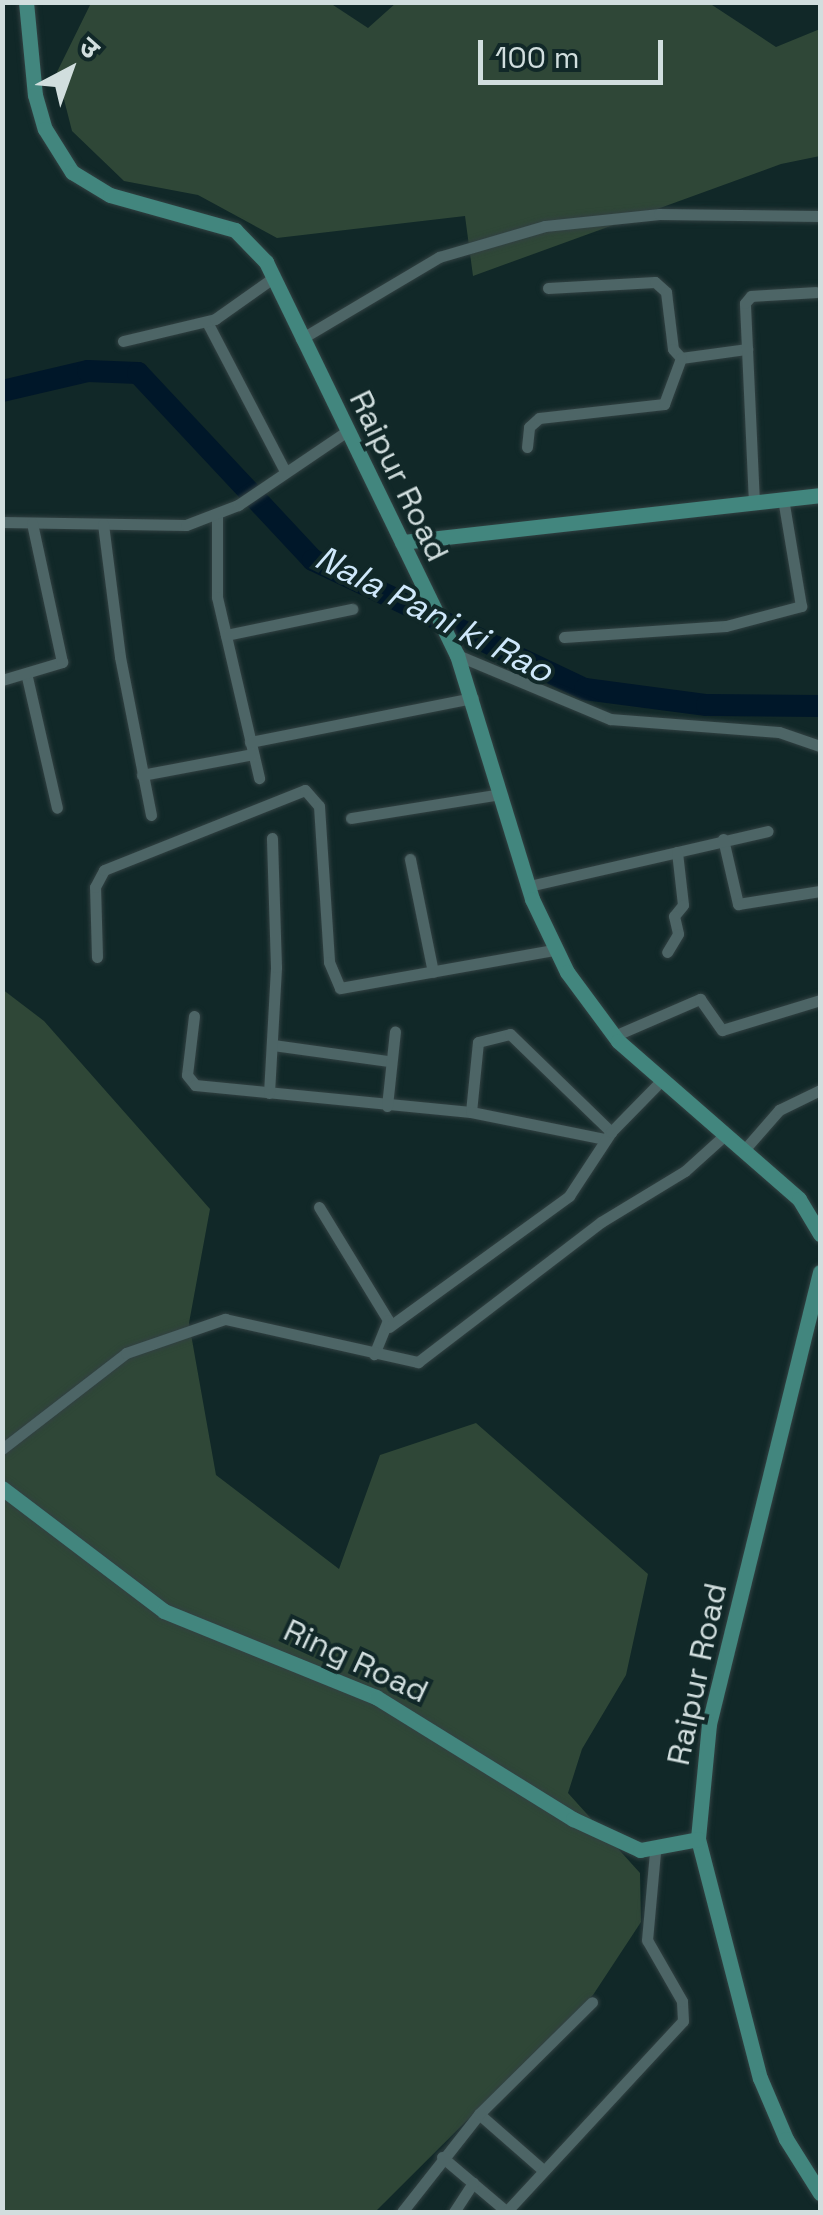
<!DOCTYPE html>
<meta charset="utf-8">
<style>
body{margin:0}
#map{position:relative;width:823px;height:2215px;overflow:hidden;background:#112828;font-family:"Space Grotesk","Noto Sans Devanagari",sans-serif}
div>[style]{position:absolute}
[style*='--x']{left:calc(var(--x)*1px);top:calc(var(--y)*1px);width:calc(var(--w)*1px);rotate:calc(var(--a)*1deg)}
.green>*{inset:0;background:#2f4737}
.river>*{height:22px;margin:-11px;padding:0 11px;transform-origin:11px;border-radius:11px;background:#001729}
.roads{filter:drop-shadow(0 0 2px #324142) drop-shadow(0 0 2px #324142)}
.street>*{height:11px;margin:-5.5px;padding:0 5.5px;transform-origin:5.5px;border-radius:5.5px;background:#4d6566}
.secondary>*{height:15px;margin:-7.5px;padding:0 7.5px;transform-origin:7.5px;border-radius:7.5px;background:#42867e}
span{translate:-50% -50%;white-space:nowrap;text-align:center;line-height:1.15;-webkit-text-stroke:8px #112828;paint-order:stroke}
.street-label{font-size:32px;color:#d1dede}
.water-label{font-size:35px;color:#cfe8fb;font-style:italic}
.frame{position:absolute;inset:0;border:5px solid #d1dede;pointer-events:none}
.north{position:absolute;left:20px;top:20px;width:100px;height:100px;-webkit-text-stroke:8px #112828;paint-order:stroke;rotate:41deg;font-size:28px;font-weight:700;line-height:40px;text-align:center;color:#d1dede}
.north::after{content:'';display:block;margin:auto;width:35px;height:45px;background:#d1dede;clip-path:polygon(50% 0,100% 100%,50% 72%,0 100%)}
.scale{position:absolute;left:478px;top:40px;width:185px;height:45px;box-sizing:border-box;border:5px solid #d1dede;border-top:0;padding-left:12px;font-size:30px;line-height:35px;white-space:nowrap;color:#d1dede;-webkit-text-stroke:8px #112828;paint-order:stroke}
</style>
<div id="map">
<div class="green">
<div style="clip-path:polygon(91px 3px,330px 3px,368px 28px,396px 3px,709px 3px,776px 47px,820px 29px,820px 156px,781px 164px,473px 276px,465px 216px,277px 238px,198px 195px,124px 181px,72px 131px,57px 72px)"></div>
<div style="clip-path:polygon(2px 989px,44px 1021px,210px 1209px,189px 1323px,216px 1475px,339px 1569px,380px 1455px,476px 1423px,648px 1574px,626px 1675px,582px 1749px,568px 1793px,640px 1873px,641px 1922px,593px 1995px,375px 2212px,3px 2212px)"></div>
</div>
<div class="river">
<div style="--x:2;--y:391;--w:88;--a:-13.1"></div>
<div style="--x:88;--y:371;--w:50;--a:2.3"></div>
<div style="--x:138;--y:373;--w:256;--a:46.9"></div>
<div style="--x:313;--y:560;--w:301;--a:25.4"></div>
<div style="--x:585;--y:689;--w:123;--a:7.5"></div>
<div style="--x:707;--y:705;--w:113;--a:0.5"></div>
</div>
<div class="roads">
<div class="street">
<div style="--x:548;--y:288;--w:107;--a:-3.2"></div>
<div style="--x:655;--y:282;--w:15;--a:42"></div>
<div style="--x:666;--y:292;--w:57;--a:83"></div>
<div style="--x:673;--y:349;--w:12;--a:48"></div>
<div style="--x:681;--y:358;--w:67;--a:-7.8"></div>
<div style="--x:207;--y:322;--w:168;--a:62.4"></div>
<div style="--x:301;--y:339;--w:161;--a:-30.7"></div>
<div style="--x:439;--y:257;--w:110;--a:-16.3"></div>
<div style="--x:545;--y:226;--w:115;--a:-6"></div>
<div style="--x:659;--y:214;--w:161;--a:0.7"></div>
<div style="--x:123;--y:341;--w:95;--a:-13.4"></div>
<div style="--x:215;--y:319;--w:71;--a:-35.3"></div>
<div style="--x:527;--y:447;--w:20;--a:-84"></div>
<div style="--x:529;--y:427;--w:13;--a:-42"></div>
<div style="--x:539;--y:418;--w:126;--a:-6.4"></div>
<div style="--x:664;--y:404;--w:49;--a:-69.7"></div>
<div style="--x:754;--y:503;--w:200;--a:-92.6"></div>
<div style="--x:745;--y:303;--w:9;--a:-49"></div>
<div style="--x:751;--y:296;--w:65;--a:-3.5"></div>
<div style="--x:217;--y:516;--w:81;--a:90"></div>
<div style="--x:217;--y:597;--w:186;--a:76.9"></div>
<div style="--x:2;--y:522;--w:184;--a:0.9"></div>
<div style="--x:186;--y:525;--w:56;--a:-21"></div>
<div style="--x:238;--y:505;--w:130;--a:-34.1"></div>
<div style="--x:103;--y:524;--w:134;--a:82.7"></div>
<div style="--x:120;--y:657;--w:161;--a:78.9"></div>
<div style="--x:226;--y:635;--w:129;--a:-11.7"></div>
<div style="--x:564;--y:637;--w:162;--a:-3.9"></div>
<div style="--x:726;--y:626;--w:78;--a:-14.9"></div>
<div style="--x:801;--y:606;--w:109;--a:-99.5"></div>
<div style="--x:457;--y:655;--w:166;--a:22.7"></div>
<div style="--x:610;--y:719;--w:169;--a:4.4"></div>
<div style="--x:779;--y:732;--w:43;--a:18.9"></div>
<div style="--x:27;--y:677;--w:134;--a:77.1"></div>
<div style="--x:2;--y:680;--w:63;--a:-16.7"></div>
<div style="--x:62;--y:662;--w:142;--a:-102.2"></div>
<div style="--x:250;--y:742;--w:227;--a:-11.2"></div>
<div style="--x:142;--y:775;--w:113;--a:-10.7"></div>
<div style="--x:351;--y:818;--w:152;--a:-9.1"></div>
<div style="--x:723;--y:839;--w:67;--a:77"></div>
<div style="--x:738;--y:904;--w:83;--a:-9"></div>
<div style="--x:677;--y:852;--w:93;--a:-13"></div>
<div style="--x:410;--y:859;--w:115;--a:78.5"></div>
<div style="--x:529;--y:886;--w:152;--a:-12.9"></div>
<div style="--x:677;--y:852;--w:53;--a:83.5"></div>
<div style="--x:683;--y:905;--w:14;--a:129"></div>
<div style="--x:674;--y:916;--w:18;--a:77"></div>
<div style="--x:678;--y:934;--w:21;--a:121"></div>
<div style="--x:97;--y:957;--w:70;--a:-91.6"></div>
<div style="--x:95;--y:887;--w:19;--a:-62"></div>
<div style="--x:104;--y:870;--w:216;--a:-21.7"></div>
<div style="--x:305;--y:790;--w:21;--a:49"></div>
<div style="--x:319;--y:806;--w:156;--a:86.3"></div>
<div style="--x:329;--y:962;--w:28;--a:67"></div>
<div style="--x:340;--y:988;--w:217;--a:-10.1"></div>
<div style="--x:194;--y:1016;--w:59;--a:96.8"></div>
<div style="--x:187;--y:1075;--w:13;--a:51"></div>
<div style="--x:195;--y:1085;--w:277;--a:5.6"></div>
<div style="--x:471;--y:1112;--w:70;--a:-84.3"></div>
<div style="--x:478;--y:1042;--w:33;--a:-14"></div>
<div style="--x:510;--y:1034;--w:141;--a:44.1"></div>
<div style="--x:614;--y:1036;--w:94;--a:-23.3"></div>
<div style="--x:700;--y:999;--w:38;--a:55"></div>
<div style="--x:722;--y:1030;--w:102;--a:-17"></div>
<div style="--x:273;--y:1045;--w:117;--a:7.9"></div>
<div style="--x:269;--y:1093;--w:126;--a:-86.8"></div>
<div style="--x:276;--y:967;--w:129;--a:-91.8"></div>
<div style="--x:387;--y:1106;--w:75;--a:-83.9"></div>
<div style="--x:471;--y:1112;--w:137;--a:11.4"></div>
<div style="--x:745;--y:1149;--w:52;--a:-48.9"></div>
<div style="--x:779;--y:1110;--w:46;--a:-26"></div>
<div style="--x:319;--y:1207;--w:132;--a:58.6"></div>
<div style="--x:388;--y:1320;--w:37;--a:112"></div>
<div style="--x:389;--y:1327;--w:223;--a:-36"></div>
<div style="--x:569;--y:1196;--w:77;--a:-56.7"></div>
<div style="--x:611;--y:1132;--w:71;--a:-45.6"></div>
<div style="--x:2;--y:1449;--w:157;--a:-37.7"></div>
<div style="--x:126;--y:1353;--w:105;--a:-19"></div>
<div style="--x:225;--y:1319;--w:198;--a:12.6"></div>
<div style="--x:418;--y:1362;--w:230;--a:-37.4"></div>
<div style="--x:601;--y:1222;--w:98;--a:-31.3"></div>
<div style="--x:685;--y:1171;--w:55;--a:-42.1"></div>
<div style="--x:479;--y:2114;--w:85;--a:41.2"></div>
<div style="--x:442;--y:2157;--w:85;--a:40.2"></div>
<div style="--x:402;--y:2212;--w:125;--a:-51.8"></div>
<div style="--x:479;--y:2114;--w:159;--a:-44.7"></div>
<div style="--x:454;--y:2212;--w:35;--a:-57"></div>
<div style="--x:506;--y:2212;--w:260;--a:-47.2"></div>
<div style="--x:683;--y:2021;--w:20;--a:-93"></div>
<div style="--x:682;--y:2001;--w:70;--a:-119.8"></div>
<div style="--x:647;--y:1940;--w:88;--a:-84.8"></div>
</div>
<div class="secondary">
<div style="--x:26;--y:2;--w:93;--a:84.5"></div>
<div style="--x:35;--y:95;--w:35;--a:74"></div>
<div style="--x:45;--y:129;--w:51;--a:57.9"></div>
<div style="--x:72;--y:172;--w:44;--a:31.2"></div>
<div style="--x:110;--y:195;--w:130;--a:15.6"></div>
<div style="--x:235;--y:230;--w:45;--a:45.9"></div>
<div style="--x:266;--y:262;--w:437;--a:64.1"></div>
<div style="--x:457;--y:655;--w:255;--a:72.9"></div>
<div style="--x:532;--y:899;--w:81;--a:64.4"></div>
<div style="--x:567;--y:972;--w:86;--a:53.5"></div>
<div style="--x:618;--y:1041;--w:240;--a:41.1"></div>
<div style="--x:799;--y:1199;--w:41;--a:59"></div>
<div style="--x:402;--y:542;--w:421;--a:-6.4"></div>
<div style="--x:820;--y:1272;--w:465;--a:103.8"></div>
<div style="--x:709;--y:1724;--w:116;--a:95.5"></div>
<div style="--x:698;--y:1839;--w:247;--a:75.5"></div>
<div style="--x:760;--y:2078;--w:66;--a:66.9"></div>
<div style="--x:786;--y:2139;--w:64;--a:57.8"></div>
<div style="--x:2;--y:1488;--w:203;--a:37.2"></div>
<div style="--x:164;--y:1611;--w:229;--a:22.1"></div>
<div style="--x:376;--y:1697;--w:232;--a:31.8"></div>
<div style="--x:573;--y:1819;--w:74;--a:24.8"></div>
<div style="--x:640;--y:1850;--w:59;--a:-10.7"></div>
</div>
</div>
<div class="street-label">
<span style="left:399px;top:476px;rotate:64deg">Raipur Road</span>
<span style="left:356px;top:1661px;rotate:25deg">Ring Road</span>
<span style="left:697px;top:1674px;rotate:-78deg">Raipur Road</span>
</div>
<div class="water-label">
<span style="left:434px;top:614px;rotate:27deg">Nala Pani ki Rao</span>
</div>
<div class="frame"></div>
<div class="north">उ</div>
<div class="scale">100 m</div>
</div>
